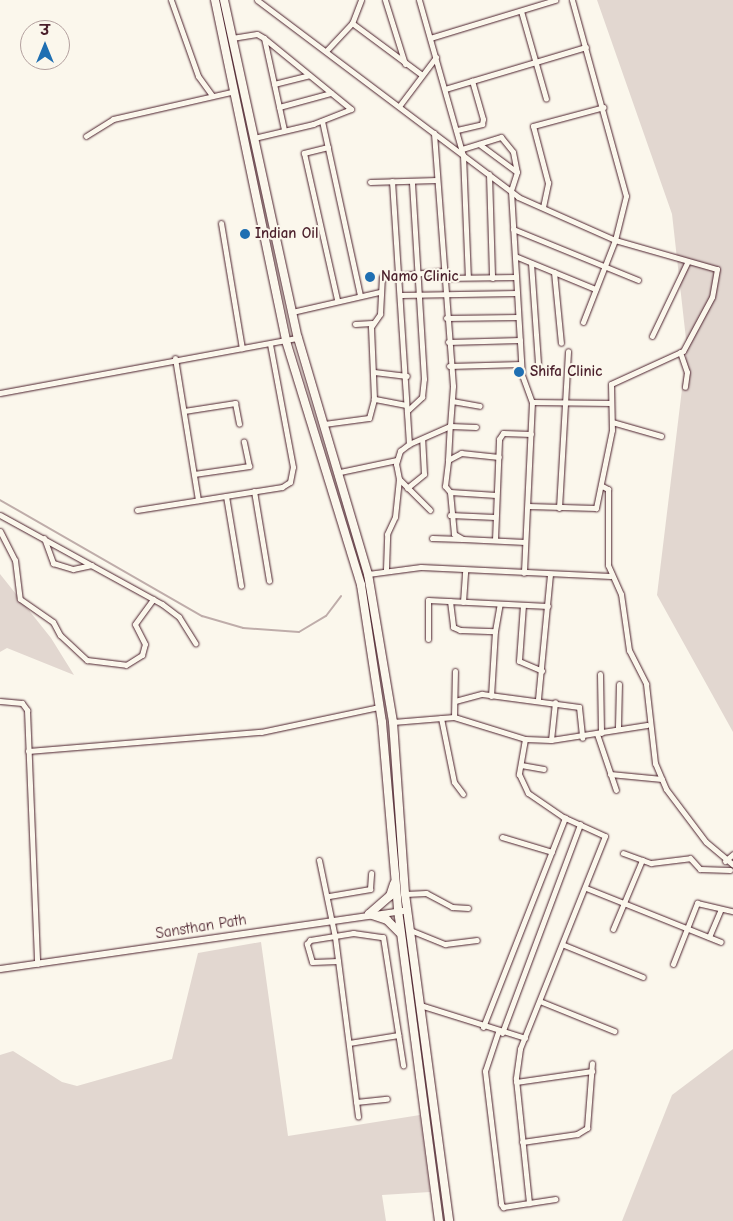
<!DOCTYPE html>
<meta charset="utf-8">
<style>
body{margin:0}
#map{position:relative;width:733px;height:1221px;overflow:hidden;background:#fbf7ec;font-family:"Comic Neue","Playpen Sans Deva",sans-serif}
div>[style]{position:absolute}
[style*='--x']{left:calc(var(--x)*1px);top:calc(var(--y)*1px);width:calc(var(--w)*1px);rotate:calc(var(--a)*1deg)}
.green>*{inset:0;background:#e2d7d0}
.stream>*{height:2px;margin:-1px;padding:0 1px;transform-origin:1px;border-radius:1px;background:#bfadaa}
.roads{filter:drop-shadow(0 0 1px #4a1f2b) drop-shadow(0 0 1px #4a1f2b)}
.minor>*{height:5px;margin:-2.5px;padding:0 2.5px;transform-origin:2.5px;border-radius:2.5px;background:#fbf7ec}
.tertiary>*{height:6px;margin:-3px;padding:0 3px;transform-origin:3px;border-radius:3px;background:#fbf7ec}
.secondary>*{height:8px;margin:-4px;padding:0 4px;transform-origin:4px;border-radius:4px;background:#fbf7ec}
.dots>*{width:14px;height:14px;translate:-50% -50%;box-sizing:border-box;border:2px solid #fbf7ec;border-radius:50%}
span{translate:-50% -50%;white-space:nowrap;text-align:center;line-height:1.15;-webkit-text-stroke:4px #fbf7ec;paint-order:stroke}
.poi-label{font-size:15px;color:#4a1f2b;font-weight:700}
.left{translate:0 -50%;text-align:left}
.street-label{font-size:15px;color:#4a1f2b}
.north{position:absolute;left:20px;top:20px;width:50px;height:50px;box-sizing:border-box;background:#fbf7ec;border:1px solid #b4a19f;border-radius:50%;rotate:0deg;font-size:14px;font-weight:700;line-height:20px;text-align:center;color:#4a1f2b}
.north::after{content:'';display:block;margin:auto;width:18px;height:22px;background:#1f6fb2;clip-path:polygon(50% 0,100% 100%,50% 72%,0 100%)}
</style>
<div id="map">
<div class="green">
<div style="clip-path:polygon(597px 0,733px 0,733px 732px,657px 595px,687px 348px,672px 214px)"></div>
<div style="clip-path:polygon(0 574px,51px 638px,74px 675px,7px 648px,0 652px)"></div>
<div style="clip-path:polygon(261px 942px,288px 1136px,420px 1115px,430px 1192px,382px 1195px,386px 1221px,0 1221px,0 1055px,13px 1051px,62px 1082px,77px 1086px,172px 1059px,198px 953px)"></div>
<div style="clip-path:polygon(733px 1049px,733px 1221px,622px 1221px,672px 1095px)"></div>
</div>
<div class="stream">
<div style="--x:0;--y:500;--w:233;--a:29.9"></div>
<div style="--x:202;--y:616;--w:43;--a:16.3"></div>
<div style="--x:243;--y:628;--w:56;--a:4.1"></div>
<div style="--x:299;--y:632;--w:31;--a:-31"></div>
<div style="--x:326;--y:616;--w:25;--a:-53"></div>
</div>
<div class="roads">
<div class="minor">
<div style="--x:171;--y:0;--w:81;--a:70.4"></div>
<div style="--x:198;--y:76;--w:24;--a:54"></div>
<div style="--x:257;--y:0;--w:327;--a:37"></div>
<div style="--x:518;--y:197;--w:106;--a:23.9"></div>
<div style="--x:615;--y:240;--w:106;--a:15.9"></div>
<div style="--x:717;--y:269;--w:28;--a:100"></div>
<div style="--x:712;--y:297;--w:61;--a:118.2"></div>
<div style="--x:683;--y:351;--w:79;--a:155.4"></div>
<div style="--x:611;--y:384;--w:46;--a:88.8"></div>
<div style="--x:612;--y:430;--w:80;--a:101.6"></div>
<div style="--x:596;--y:508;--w:68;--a:-178.3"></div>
<div style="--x:361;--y:0;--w:25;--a:111"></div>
<div style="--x:352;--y:23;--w:87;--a:36.6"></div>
<div style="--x:385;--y:0;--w:67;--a:72.6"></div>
<div style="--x:419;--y:0;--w:161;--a:74.2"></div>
<div style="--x:463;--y:155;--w:122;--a:87.7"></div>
<div style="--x:572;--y:0;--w:203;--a:74.6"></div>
<div style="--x:626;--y:196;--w:45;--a:104"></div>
<div style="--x:615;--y:240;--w:88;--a:111.3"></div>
<div style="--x:521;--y:11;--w:91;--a:74.1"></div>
<div style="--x:232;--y:38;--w:25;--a:-9"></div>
<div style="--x:257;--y:34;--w:8;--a:30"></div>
<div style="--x:264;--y:38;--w:94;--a:77.7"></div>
<div style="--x:430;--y:38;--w:131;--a:-16.9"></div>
<div style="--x:326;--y:51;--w:38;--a:-47"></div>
<div style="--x:274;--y:84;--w:36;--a:-14"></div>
<div style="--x:445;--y:89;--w:147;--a:-16.6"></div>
<div style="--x:400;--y:105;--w:60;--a:-53.1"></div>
<div style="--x:279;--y:107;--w:54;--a:-15.1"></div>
<div style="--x:322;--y:121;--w:178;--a:77.7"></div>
<div style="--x:457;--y:130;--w:26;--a:-13"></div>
<div style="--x:482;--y:124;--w:5;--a:-79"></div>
<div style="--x:483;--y:119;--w:40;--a:-106"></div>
<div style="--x:86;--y:136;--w:32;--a:-32"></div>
<div style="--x:113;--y:119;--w:125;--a:-12.9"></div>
<div style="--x:254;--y:138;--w:61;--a:-13.3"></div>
<div style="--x:313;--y:124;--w:41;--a:-21.5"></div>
<div style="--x:351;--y:109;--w:112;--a:-140.8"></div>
<div style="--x:479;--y:144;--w:47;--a:36.4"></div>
<div style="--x:328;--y:147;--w:25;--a:166"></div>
<div style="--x:304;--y:153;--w:151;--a:77.3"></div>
<div style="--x:462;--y:149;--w:41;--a:-17.1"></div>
<div style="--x:501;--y:137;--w:19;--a:51"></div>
<div style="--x:513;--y:152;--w:20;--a:79"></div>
<div style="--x:517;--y:172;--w:20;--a:108"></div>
<div style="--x:511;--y:191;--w:184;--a:86.6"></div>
<div style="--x:522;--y:375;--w:29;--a:70"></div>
<div style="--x:532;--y:402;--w:171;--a:92.7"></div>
<div style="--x:489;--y:174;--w:104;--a:88.3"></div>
<div style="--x:392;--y:181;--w:264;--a:86.3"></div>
<div style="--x:370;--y:182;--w:67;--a:-1.7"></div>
<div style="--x:543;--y:207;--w:25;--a:-78"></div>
<div style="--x:548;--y:183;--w:59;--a:-104.7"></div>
<div style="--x:533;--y:126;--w:73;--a:-15"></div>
<div style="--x:221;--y:223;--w:127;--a:80.5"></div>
<div style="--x:513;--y:229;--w:135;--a:22.2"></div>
<div style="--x:515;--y:256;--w:87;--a:22.4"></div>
<div style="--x:531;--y:263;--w:101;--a:86"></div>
<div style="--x:554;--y:272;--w:71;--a:84.4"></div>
<div style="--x:443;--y:278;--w:73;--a:-0.8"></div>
<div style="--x:401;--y:295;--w:116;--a:-1"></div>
<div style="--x:292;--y:312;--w:89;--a:-12.9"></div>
<div style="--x:446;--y:318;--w:72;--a:-0.8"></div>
<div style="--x:355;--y:324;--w:17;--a:-3"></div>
<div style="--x:652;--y:336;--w:81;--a:-64.4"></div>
<div style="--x:448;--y:342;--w:72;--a:-1.6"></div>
<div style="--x:680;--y:352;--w:21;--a:71"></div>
<div style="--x:687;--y:372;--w:15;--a:98"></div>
<div style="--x:175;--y:358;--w:144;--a:80.8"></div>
<div style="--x:449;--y:366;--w:72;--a:-1.6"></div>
<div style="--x:374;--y:372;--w:33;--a:7"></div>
<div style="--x:0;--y:393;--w:303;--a:-10.5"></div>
<div style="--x:452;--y:401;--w:28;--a:10"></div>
<div style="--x:532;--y:402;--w:79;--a:0.7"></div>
<div style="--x:406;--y:405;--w:33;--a:-169"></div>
<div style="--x:374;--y:399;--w:72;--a:-92.4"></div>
<div style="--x:371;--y:327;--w:16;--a:-55"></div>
<div style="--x:380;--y:314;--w:37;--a:-87"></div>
<div style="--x:382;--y:277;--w:61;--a:-5.6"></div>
<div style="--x:184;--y:411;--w:52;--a:-8.9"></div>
<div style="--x:235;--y:403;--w:21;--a:79"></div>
<div style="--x:407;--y:411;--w:21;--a:-43"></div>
<div style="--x:422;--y:397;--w:18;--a:-84"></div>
<div style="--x:424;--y:379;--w:198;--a:-93.5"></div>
<div style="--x:612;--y:422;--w:51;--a:15.9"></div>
<div style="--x:324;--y:424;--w:45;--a:-7.6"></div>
<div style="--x:369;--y:418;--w:20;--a:-75"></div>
<div style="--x:448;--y:460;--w:34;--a:-87"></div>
<div style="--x:450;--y:426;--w:26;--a:2"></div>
<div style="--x:340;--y:472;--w:58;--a:-11.9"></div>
<div style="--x:194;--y:474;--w:56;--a:-8.3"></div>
<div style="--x:249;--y:466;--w:25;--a:-102"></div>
<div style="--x:602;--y:486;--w:7;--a:27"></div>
<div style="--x:608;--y:489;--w:76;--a:90"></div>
<div style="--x:608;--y:565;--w:32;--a:66"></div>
<div style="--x:621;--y:594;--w:57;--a:81.9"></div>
<div style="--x:629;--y:650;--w:38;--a:63"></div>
<div style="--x:646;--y:684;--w:80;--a:83.5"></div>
<div style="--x:655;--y:763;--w:28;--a:67"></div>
<div style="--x:666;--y:789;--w:66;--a:53"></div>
<div style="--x:706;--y:842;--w:35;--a:40"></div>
<div style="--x:407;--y:488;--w:22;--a:-39"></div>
<div style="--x:424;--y:474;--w:34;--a:-93"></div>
<div style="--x:254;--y:491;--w:91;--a:80.5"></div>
<div style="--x:450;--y:492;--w:8;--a:-130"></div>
<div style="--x:445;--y:486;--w:26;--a:-83"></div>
<div style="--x:448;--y:460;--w:15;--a:-28"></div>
<div style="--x:461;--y:453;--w:38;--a:6"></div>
<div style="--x:496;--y:495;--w:46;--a:-176.3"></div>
<div style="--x:450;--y:492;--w:42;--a:84.6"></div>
<div style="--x:454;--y:534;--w:10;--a:29"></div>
<div style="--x:463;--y:539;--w:62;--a:2.8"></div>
<div style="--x:226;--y:496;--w:91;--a:80.5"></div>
<div style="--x:559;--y:508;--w:157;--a:-86.7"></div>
<div style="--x:137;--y:510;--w:147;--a:-9"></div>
<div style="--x:282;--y:487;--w:9;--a:-32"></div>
<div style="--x:290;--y:482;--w:15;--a:-79"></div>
<div style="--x:293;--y:467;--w:125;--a:-100.6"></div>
<div style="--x:430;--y:510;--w:44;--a:-135"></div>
<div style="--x:399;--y:479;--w:15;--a:-101"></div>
<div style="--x:396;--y:464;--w:14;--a:-73"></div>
<div style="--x:400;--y:451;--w:11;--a:-38"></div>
<div style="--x:409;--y:444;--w:45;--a:-23.7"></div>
<div style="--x:450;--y:426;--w:40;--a:-85.7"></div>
<div style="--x:453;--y:386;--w:254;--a:-94.3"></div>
<div style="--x:0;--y:515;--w:185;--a:28.8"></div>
<div style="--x:162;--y:604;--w:21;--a:37"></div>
<div style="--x:179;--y:617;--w:31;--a:58"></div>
<div style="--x:450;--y:515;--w:45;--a:2.5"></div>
<div style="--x:0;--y:531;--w:33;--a:63"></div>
<div style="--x:15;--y:560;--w:39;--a:83"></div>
<div style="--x:20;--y:599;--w:40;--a:34.9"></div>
<div style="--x:53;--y:622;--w:15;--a:62"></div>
<div style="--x:60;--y:635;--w:37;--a:43"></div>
<div style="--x:87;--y:660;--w:39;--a:7"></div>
<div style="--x:126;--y:665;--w:19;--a:-32"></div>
<div style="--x:142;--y:655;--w:11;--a:-75"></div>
<div style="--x:145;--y:644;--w:22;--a:-117"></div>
<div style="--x:135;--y:624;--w:31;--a:-54"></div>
<div style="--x:44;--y:538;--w:27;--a:70"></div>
<div style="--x:53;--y:563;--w:21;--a:17"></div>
<div style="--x:73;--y:569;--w:19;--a:-12"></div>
<div style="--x:432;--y:538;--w:30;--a:2"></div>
<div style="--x:495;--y:540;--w:101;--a:-87.7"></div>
<div style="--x:499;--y:439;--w:7;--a:-56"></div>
<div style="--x:503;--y:433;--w:28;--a:2"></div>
<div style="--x:386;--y:569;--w:35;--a:-88"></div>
<div style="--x:387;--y:534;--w:19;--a:-65"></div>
<div style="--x:395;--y:517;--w:38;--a:-84"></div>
<div style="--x:368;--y:574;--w:53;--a:-7.5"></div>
<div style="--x:421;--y:567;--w:190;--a:2.7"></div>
<div style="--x:450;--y:601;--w:26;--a:83"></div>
<div style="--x:453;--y:627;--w:8;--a:23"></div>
<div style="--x:460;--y:630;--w:35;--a:2"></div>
<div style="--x:495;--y:631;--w:27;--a:-80"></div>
<div style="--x:463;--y:602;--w:31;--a:-86"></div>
<div style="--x:523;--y:605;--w:56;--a:94.1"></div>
<div style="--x:519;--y:661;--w:25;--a:23"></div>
<div style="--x:428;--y:639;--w:39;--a:-90"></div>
<div style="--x:428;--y:600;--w:120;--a:2.9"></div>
<div style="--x:600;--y:674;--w:59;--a:89"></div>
<div style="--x:491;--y:696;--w:65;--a:-86.5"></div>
<div style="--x:538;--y:699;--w:125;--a:-84.5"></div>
<div style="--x:0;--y:701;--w:22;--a:5"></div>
<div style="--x:22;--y:703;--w:9;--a:54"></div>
<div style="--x:27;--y:710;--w:254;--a:87.7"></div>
<div style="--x:455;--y:701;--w:28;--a:-15"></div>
<div style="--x:482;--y:694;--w:98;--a:7.6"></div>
<div style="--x:579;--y:707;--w:31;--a:84"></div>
<div style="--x:454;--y:717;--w:46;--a:-88.8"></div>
<div style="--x:441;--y:718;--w:65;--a:78.5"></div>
<div style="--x:454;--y:782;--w:15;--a:53"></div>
<div style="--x:393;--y:722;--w:61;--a:-4.7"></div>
<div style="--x:454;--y:717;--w:74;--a:17.2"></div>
<div style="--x:525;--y:739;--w:26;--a:2"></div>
<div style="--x:551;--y:740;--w:97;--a:-8.9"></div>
<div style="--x:618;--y:727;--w:43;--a:-88.7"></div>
<div style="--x:597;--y:734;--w:59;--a:71.3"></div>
<div style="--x:525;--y:739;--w:36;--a:100"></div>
<div style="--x:519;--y:774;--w:21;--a:65"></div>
<div style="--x:528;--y:793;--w:42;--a:34.4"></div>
<div style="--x:563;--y:817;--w:46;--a:24.3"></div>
<div style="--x:605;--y:836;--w:229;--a:111.8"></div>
<div style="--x:520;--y:1049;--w:30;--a:98"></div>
<div style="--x:516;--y:1079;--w:125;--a:84"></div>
<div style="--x:551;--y:740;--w:38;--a:-84"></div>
<div style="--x:28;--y:751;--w:234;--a:-4.7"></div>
<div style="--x:261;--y:732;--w:121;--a:-12"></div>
<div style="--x:521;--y:765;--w:23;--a:10"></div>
<div style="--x:610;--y:774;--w:52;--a:5.5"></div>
<div style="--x:502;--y:837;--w:52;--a:16.7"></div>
<div style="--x:623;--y:853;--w:30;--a:20"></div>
<div style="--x:651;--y:863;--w:39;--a:-7"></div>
<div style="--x:690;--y:858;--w:15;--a:48"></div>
<div style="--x:700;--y:869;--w:30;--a:2"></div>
<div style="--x:319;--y:860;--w:79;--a:78.3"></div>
<div style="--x:335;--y:937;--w:181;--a:82.7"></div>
<div style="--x:725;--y:861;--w:11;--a:-41"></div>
<div style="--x:586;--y:888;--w:145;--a:21.8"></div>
<div style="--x:405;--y:894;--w:21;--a:-3"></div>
<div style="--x:426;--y:893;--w:30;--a:28"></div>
<div style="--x:452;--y:907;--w:16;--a:4"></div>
<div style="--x:329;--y:896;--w:42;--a:-9.7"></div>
<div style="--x:370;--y:889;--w:16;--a:-86"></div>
<div style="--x:613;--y:929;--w:75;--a:-67.2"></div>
<div style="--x:410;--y:930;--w:38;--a:22"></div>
<div style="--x:445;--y:944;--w:32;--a:-7"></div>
<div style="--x:709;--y:937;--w:30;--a:-67"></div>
<div style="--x:564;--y:945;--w:85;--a:22.1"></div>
<div style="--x:338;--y:961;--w:26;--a:178"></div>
<div style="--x:312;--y:962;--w:19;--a:-106"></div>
<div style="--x:307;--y:944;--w:5;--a:-53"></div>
<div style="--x:310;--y:940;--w:44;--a:-9.2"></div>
<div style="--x:353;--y:933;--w:30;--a:8"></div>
<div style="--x:383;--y:937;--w:130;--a:81.1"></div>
<div style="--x:673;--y:964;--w:66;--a:-68.5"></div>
<div style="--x:697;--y:903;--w:37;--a:13"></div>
<div style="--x:542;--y:1002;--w:78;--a:21.9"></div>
<div style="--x:420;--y:1005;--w:110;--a:17.4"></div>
<div style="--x:483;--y:1027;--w:225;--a:-68.6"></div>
<div style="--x:498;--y:1032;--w:41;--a:108.4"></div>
<div style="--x:485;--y:1071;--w:134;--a:83.1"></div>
<div style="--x:501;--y:1204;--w:4;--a:56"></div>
<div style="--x:503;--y:1207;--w:53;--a:-8.7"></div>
<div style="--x:502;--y:1033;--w:223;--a:-69.5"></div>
<div style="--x:349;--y:1043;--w:50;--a:-9.3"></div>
<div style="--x:516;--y:1082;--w:77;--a:-8.2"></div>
<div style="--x:356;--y:1102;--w:31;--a:-6"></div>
<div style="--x:522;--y:1142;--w:56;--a:-8.3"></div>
<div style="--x:577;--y:1134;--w:12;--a:-31"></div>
<div style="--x:587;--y:1128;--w:65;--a:-85.6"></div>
</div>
<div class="tertiary">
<div style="--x:0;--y:969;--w:411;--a:-8.2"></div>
</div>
<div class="secondary">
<div style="--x:215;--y:0;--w:348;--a:78.2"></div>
<div style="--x:286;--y:341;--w:255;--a:72.9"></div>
<div style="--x:361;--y:585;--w:139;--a:81.3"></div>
<div style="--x:382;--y:722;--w:189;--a:85.1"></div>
<div style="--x:398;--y:910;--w:314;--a:82.5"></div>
<div style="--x:224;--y:0;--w:346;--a:77.7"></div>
<div style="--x:298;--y:338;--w:246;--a:73.5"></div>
<div style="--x:368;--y:574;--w:150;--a:80.4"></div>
<div style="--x:393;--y:722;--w:172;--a:86"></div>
<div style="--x:405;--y:894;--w:330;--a:82.3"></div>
<div style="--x:369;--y:914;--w:28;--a:-41"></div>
<div style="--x:390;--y:896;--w:13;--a:-72"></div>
<div style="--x:369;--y:914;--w:19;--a:18"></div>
<div style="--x:387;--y:920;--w:18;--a:45"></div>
</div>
</div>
<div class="dots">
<div style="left:245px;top:234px;background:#1f6fb2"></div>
<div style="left:370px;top:277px;background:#1f6fb2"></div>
<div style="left:519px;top:372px;background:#1f6fb2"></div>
</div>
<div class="poi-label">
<span class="left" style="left:255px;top:234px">Indian Oil</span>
<span class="left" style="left:381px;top:277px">Namo Clinic</span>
<span class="left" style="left:530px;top:372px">Shifa Clinic</span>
</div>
<div class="street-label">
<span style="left:201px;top:927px;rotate:-9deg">Sansthan Path</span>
</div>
<div class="north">उ</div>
</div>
